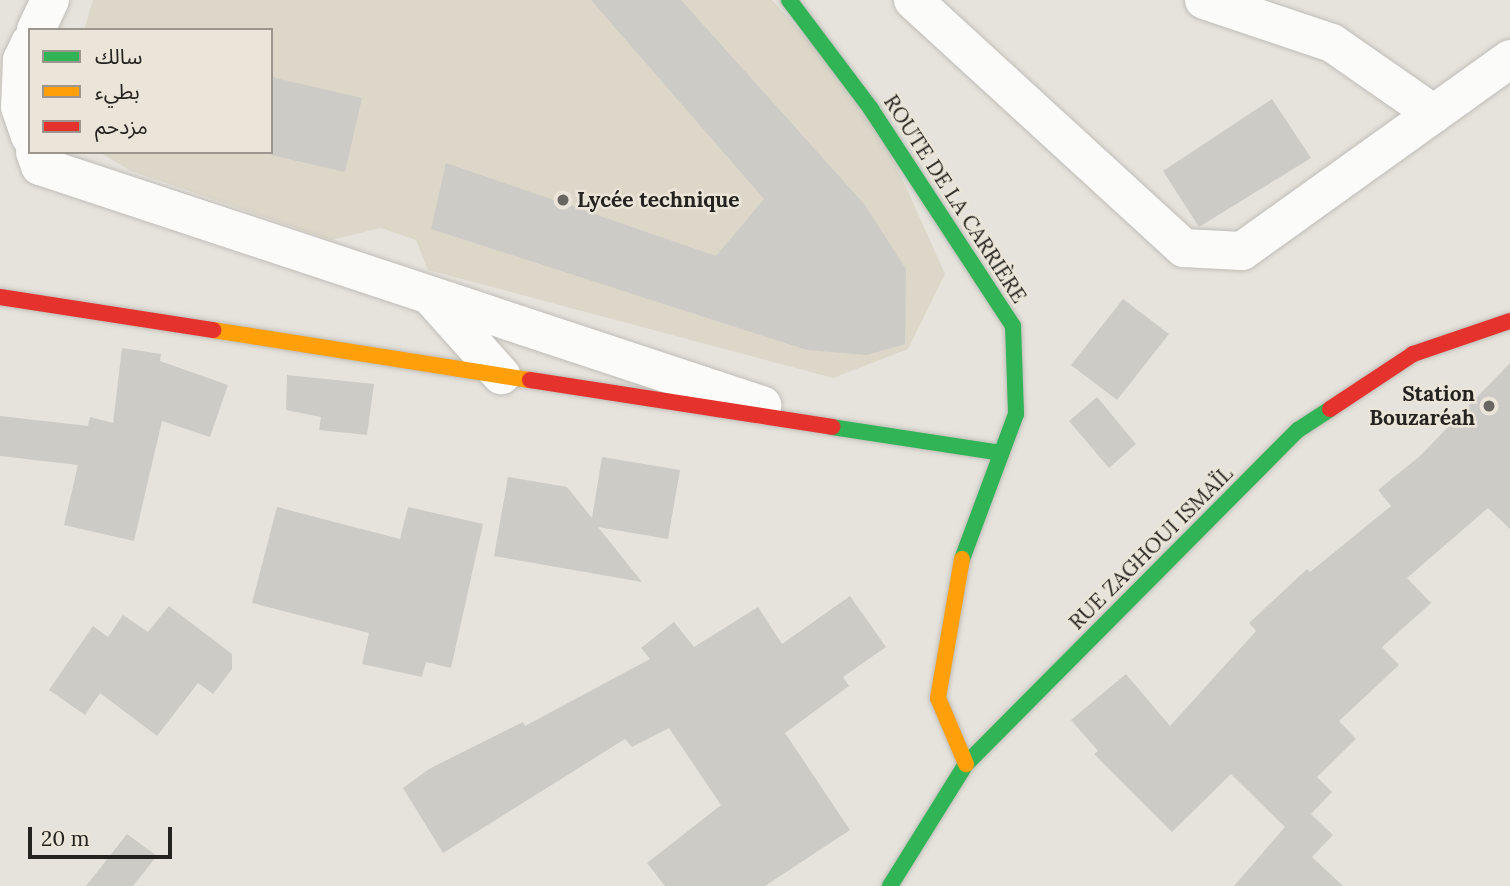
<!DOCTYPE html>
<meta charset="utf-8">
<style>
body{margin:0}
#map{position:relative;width:1510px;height:886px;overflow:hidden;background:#e6e3dc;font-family:Lora,"Noto Sans Arabic",serif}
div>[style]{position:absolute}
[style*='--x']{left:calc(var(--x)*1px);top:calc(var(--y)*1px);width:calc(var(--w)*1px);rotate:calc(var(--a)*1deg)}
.built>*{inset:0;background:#dcd7c9}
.building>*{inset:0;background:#cdcbc6}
.roads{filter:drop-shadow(0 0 2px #bfbdb8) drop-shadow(0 0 2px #bfbdb8)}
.street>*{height:38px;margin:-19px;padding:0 19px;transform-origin:19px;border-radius:19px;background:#fbfbfa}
.fast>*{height:16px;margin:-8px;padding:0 8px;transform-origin:8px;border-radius:8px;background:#30b455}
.slow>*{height:16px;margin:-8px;padding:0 8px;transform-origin:8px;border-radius:8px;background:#ff9f0a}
.jam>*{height:16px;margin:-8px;padding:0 8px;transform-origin:8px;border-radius:8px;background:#e5322d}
.dots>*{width:19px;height:19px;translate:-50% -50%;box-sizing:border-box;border:4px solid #eae5d8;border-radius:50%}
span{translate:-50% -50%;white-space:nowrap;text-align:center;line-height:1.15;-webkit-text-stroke:5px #eae5d8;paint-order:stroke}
.street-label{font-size:21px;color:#25231f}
.poi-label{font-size:21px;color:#25231f;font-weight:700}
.left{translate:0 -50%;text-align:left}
.right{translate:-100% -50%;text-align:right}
.legend{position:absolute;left:28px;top:28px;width:245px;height:126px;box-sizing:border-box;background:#eae5d8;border:2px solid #9b978e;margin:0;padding:9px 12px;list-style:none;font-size:21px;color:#25231f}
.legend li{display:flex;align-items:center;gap:14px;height:35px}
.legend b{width:35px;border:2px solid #9b978e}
.scale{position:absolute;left:28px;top:827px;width:144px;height:32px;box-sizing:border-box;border:4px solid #25231f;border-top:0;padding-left:9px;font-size:21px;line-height:24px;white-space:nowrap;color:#25231f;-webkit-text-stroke:5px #eae5d8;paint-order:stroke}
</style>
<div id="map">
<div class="built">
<div style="clip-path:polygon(93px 0,772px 0,871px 109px,945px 274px,908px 349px,833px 378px,428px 270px,416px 240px,381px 228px,331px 240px,131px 171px,99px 152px,271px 152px,271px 30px,84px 30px)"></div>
</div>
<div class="building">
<div style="clip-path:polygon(591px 0,681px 0,865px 205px,906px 269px,905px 344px,867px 355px,807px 350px,431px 229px,446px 163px,716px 256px,764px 199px)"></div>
<div style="clip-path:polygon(271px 77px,362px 98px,345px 172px,271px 155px)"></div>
<div style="clip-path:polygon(1272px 99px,1311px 158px,1199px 227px,1163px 171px)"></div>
<div style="clip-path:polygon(1123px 299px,1169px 334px,1117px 400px,1071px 365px)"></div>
<div style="clip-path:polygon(122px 348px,161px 354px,160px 361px,228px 385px,210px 437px,162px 421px,134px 541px,64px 525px,78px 465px,0 456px,0 416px,88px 426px,90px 417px,113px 423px)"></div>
<div style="clip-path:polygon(1510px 363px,1510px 529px,1488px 508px,1407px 578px,1431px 603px,1382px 647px,1399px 665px,1339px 721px,1356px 739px,1317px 777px,1332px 792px,1311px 814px,1333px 835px,1312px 857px,1343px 886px,1234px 886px,1285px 827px,1231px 774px,1172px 832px,1094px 754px,1098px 751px,1071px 720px,1126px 674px,1170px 726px,1256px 631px,1249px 623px,1307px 569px,1310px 572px,1391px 506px,1378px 490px,1420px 456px)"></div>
<div style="clip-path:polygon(287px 375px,374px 384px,367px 435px,319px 430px,321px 417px,286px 410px)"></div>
<div style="clip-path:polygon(1097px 397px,1136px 444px,1109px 468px,1069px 421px)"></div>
<div style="clip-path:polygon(602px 457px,680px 470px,668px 539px,598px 527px,642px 582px,494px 556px,508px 477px,567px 487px,592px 518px)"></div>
<div style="clip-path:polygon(277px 507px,400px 539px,408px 507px,483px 524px,451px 668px,426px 662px,422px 677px,362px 664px,369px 633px,252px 603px)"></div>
<div style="clip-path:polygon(850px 596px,886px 647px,843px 677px,849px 686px,785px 733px,850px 830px,765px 886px,665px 886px,647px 863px,721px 805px,669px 728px,632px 747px,625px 739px,443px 853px,403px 788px,429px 769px,523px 722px,525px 726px,650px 659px,641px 648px,674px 622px,694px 647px,758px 607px,782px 644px)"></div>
<div style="clip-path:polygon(169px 606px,232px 654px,232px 669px,213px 694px,198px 683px,157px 736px,100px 693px,85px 715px,49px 690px,93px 626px,108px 637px,123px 615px,148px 632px)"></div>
<div style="clip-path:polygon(127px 834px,157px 856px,133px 886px,86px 886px)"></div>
</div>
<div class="roads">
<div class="street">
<div style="--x:913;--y:0;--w:367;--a:42.5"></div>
<div style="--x:1184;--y:248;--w:58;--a:3"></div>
<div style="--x:1242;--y:251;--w:330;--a:-35.6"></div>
<div style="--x:1204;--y:0;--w:135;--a:18.6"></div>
<div style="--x:1332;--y:43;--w:124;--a:34.8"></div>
<div style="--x:36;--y:30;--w:33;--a:-65"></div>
<div style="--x:30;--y:43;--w:19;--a:115"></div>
<div style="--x:22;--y:60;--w:47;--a:92.4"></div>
<div style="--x:20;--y:107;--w:31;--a:71"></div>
<div style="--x:35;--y:152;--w:15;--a:70"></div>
<div style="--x:40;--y:166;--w:761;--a:18.32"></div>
<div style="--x:434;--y:300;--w:101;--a:48.2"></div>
</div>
<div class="fast">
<div style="--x:789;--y:0;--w:136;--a:53"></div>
<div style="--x:871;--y:109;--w:259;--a:56.8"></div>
<div style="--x:1013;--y:326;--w:88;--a:88"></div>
<div style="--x:1016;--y:414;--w:155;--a:110.4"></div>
<div style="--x:832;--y:427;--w:171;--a:8.7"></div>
<div style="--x:890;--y:886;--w:144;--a:-58.1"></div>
<div style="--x:966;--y:764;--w:471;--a:-45.2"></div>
<div style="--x:1298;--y:430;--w:38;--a:-33"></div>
</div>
<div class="slow">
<div style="--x:213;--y:330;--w:321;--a:9"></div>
<div style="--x:962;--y:559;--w:141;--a:99.8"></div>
<div style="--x:938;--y:698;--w:72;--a:67"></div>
</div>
<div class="jam">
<div style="--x:0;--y:297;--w:216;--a:8.8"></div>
<div style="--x:530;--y:380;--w:306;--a:8.8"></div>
<div style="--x:1330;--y:409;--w:100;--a:-33.5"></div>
<div style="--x:1413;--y:354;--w:102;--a:-18.8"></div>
</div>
</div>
<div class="dots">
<div style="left:563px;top:200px;background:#696661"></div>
<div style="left:1489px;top:406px;background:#696661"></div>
</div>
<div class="street-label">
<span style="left:955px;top:199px;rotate:57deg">ROUTE DE LA CARRIÈRE</span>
<span style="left:1151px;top:548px;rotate:-45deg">RUE ZAGHOUI ISMAÏL</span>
</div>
<div class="poi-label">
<span class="left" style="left:577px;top:200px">Lycée technique</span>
<span class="right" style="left:1475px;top:406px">Station<br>Bouzaréah</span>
</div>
<ul class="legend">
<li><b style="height:9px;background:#30b455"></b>سالك</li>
<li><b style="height:9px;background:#ff9f0a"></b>بطيء</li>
<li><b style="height:9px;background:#e5322d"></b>مزدحم</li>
</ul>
<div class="scale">20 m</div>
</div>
